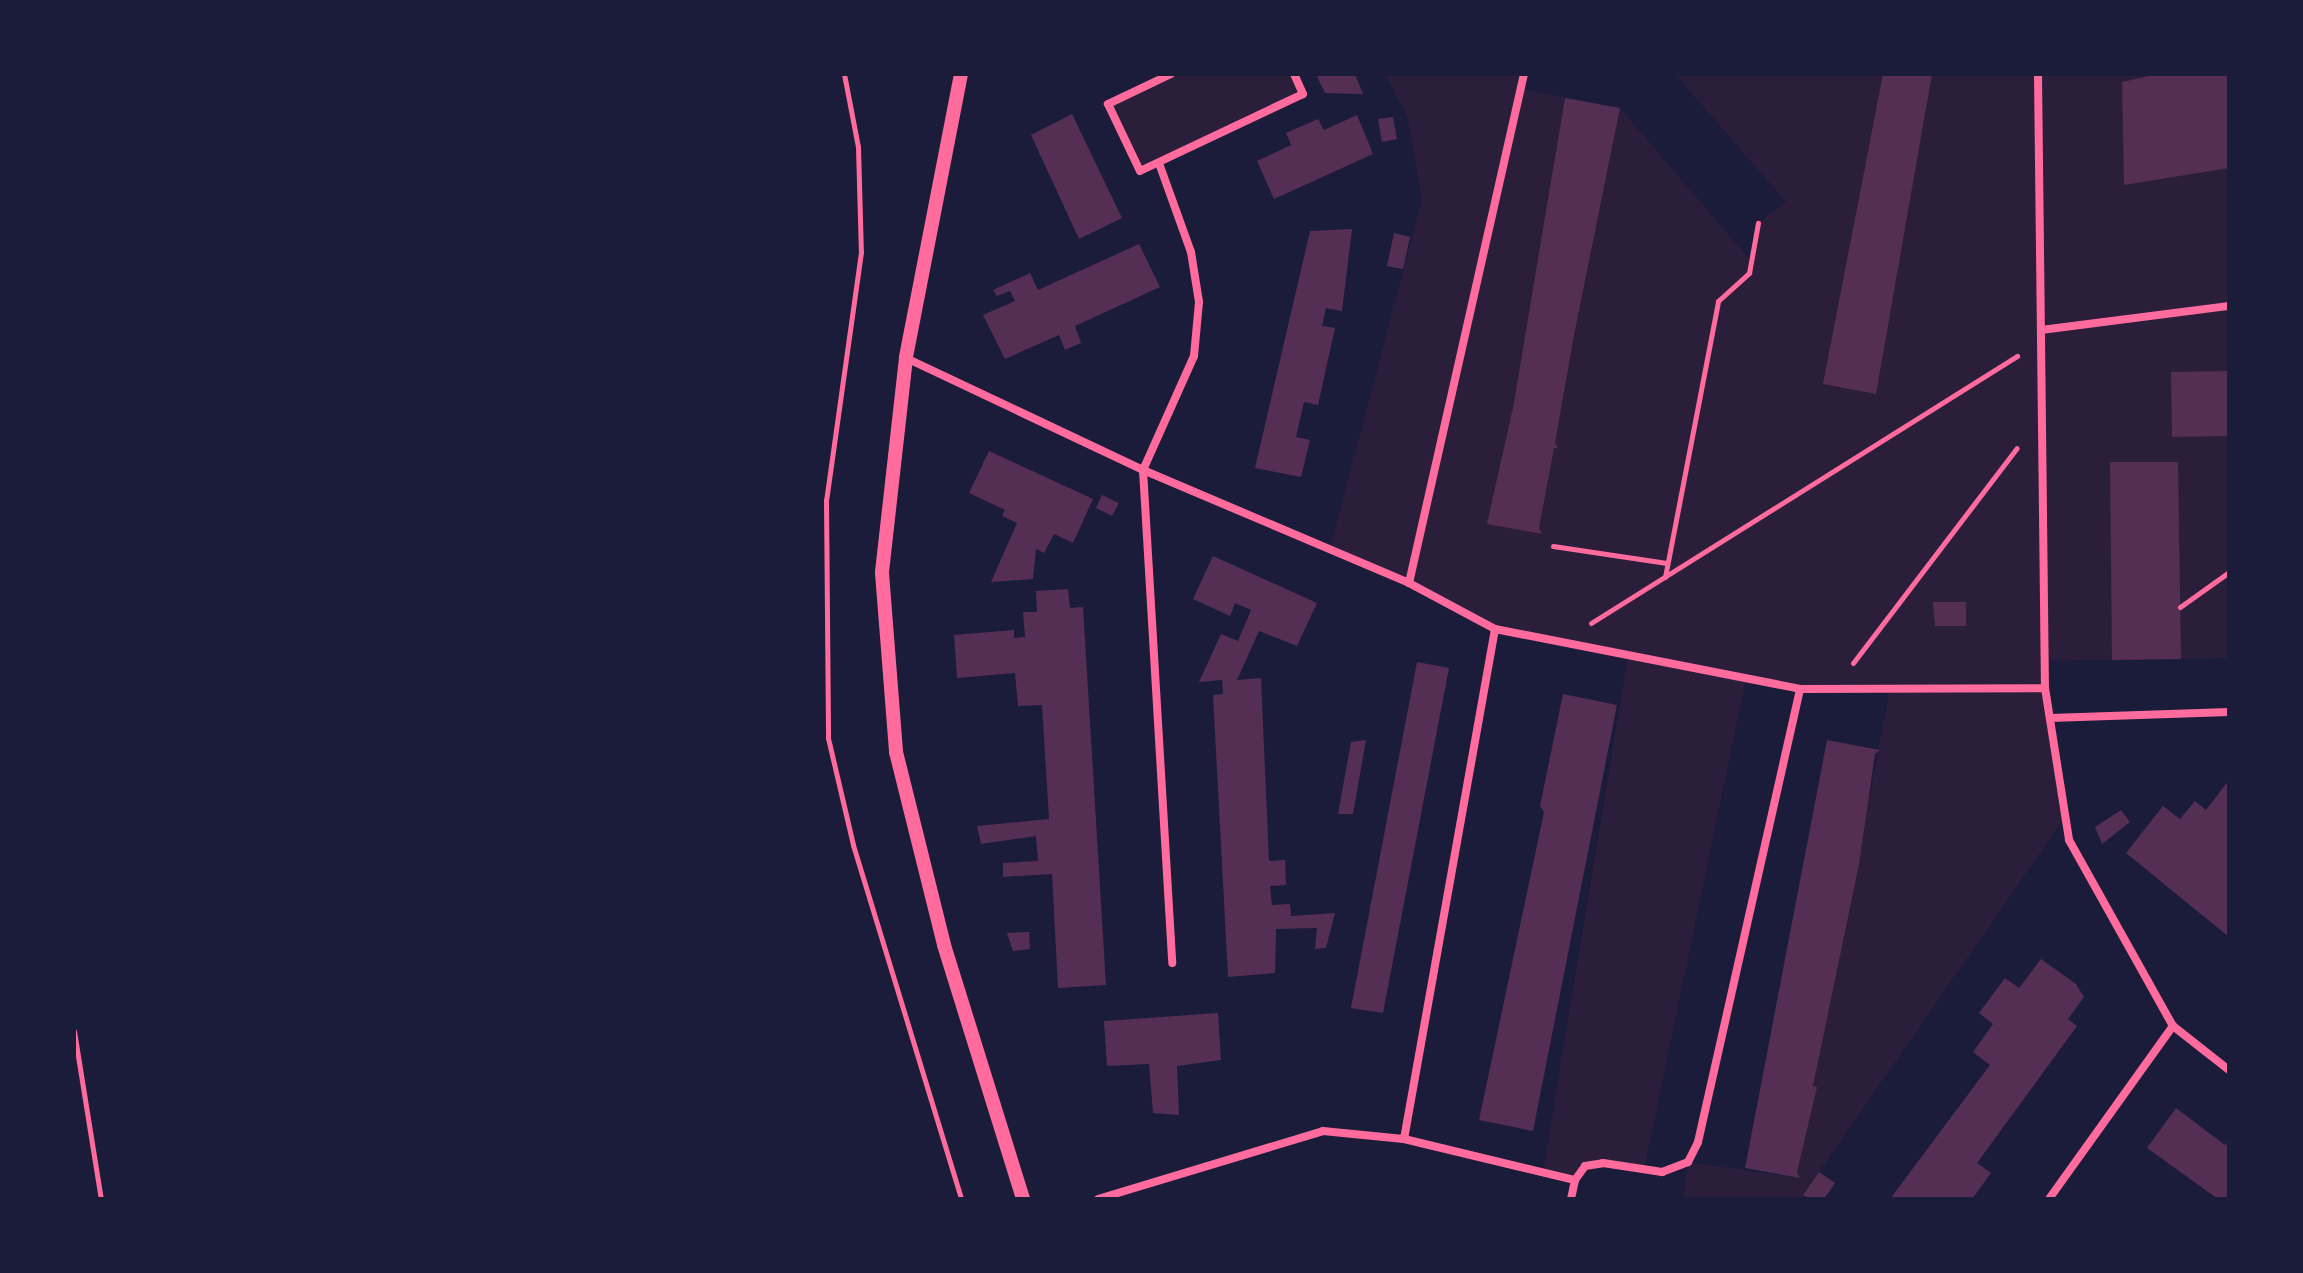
<!DOCTYPE html>
<style>
body{margin:0}
#map{position:relative;width:2303px;height:1273px;overflow:hidden;background:#1b1b3a;font-family:"Titillium Web",sans-serif}
div>[style]{position:absolute}
[style*='--x']{left:calc(var(--x)*1px);top:calc(var(--y)*1px);width:calc(var(--w)*1px);rotate:calc(var(--a)*1deg)}
.green>*{inset:0;background:#2a1e3b}
.building>*{inset:0;background:#542f53}
.path>*{height:5px;margin:-2.5px;padding:0 2.5px;transform-origin:2.5px;border-radius:2.5px;background:#ff6b9d}
.minor>*{height:8px;margin:-4px;padding:0 4px;transform-origin:4px;border-radius:4px;background:#ff6b9d}
.tertiary>*{height:14px;margin:-7px;padding:0 7px;transform-origin:7px;border-radius:7px;background:#ff6b9d}
span{translate:-50% -50%;white-space:nowrap;text-align:center;line-height:1.15;-webkit-text-stroke:6px #1b1b3a;paint-order:stroke}
.frame{position:absolute;inset:0;border:76px solid #1b1b3a;pointer-events:none}
</style>
<div id="map">
<div class="green">
<div style="clip-path:polygon(1171px 74px,1294px 74px,1303px 94px,1140px 171px,1108px 104px)"></div>
<div style="clip-path:polygon(1385px 74px,1524px 74px,1522px 89px,1620px 108px,1751px 261px,1758px 223px,1786px 202px,1675px 74px,2229px 74px,2229px 658px,2045px 661px,2065px 817px,1800px 1199px,1683px 1199px,1688px 1162px,1800px 1178px,1797px 1172px,1813px 1086px,1890px 689px,1800px 689px,1746px 679px,1644px 1169px,1603px 1163px,1585px 1166px,1575px 1180px,1543px 1173px,1628px 656px,1495px 629px,1331px 544px,1422px 200px,1407px 115px)"></div>
</div>
<div class="building">
<div style="clip-path:polygon(1316px 74px,1355px 74px,1363px 94px,1325px 93px)"></div>
<div style="clip-path:polygon(1883px 74px,1932px 74px,1876px 394px,1823px 384px)"></div>
<div style="clip-path:polygon(2159px 74px,2229px 74px,2229px 168px,2124px 185px,2122px 82px)"></div>
<div style="clip-path:polygon(1565px 98px,1620px 108px,1574px 335px,1555px 443px,1558px 448px,1554px 448px,1539px 528px,1542px 534px,1487px 524px,1514px 403px)"></div>
<div style="clip-path:polygon(1072px 114px,1122px 218px,1079px 239px,1031px 135px)"></div>
<div style="clip-path:polygon(1357px 115px,1373px 154px,1274px 199px,1257px 161px,1291px 145px,1286px 133px,1318px 119px,1324px 130px)"></div>
<div style="clip-path:polygon(1393px 117px,1397px 139px,1382px 142px,1378px 119px)"></div>
<div style="clip-path:polygon(1352px 229px,1342px 311px,1326px 308px,1322px 326px,1335px 328px,1318px 405px,1304px 402px,1296px 437px,1310px 440px,1301px 477px,1255px 468px,1310px 231px)"></div>
<div style="clip-path:polygon(1394px 233px,1410px 237px,1403px 269px,1387px 266px)"></div>
<div style="clip-path:polygon(1139px 244px,1160px 287px,1075px 326px,1081px 343px,1065px 350px,1059px 335px,1005px 359px,983px 315px,1015px 301px,1010px 291px,997px 296px,993px 290px,1030px 273px,1038px 290px)"></div>
<div style="clip-path:polygon(2229px 371px,2229px 436px,2172px 437px,2171px 372px)"></div>
<div style="clip-path:polygon(989px 451px,1093px 499px,1073px 543px,1054px 534px,1044px 553px,1036px 549px,1033px 579px,991px 582px,1017px 523px,1002px 516px,1005px 510px,969px 493px)"></div>
<div style="clip-path:polygon(2110px 462px,2178px 462px,2181px 659px,2112px 660px)"></div>
<div style="clip-path:polygon(1102px 495px,1119px 503px,1112px 516px,1096px 508px)"></div>
<div style="clip-path:polygon(1213px 556px,1317px 603px,1297px 646px,1259px 631px,1237px 680px,1261px 678px,1269px 861px,1285px 860px,1286px 885px,1270px 886px,1272px 905px,1290px 904px,1291px 916px,1335px 913px,1326px 948px,1315px 949px,1317px 928px,1276px 929px,1275px 973px,1228px 977px,1213px 695px,1223px 694px,1222px 680px,1199px 682px,1221px 634px,1238px 641px,1251px 610px,1235px 603px,1230px 616px,1193px 599px)"></div>
<div style="clip-path:polygon(1068px 589px,1070px 608px,1083px 607px,1106px 985px,1058px 988px,1052px 874px,1003px 877px,1003px 863px,1038px 861px,1036px 836px,981px 844px,977px 826px,1049px 819px,1042px 705px,1018px 706px,1015px 673px,957px 678px,954px 635px,1014px 630px,1014px 638px,1025px 637px,1023px 612px,1037px 612px,1036px 591px)"></div>
<div style="clip-path:polygon(1933px 602px,1966px 602px,1966px 626px,1935px 626px)"></div>
<div style="clip-path:polygon(1417px 662px,1449px 668px,1383px 1013px,1351px 1008px)"></div>
<div style="clip-path:polygon(1563px 694px,1617px 705px,1533px 1131px,1479px 1120px,1544px 812px,1540px 806px)"></div>
<div style="clip-path:polygon(1366px 740px,1353px 814px,1338px 814px,1351px 742px)"></div>
<div style="clip-path:polygon(1827px 740px,1880px 750px,1875px 754px,1859px 864px,1813px 1086px,1817px 1087px,1797px 1172px,1800px 1178px,1745px 1168px)"></div>
<div style="clip-path:polygon(2229px 780px,2229px 937px,2126px 853px,2163px 806px,2180px 819px,2195px 801px,2206px 810px)"></div>
<div style="clip-path:polygon(2121px 810px,2130px 822px,2102px 844px,2095px 827px)"></div>
<div style="clip-path:polygon(1029px 932px,1030px 949px,1013px 951px,1007px 933px)"></div>
<div style="clip-path:polygon(2041px 959px,2076px 984px,2084px 997px,2068px 1019px,2077px 1026px,1977px 1163px,1991px 1173px,1972px 1199px,1890px 1199px,1990px 1065px,1973px 1052px,1993px 1024px,1979px 1013px,2005px 978px,2019px 988px)"></div>
<div style="clip-path:polygon(1218px 1013px,1221px 1060px,1177px 1066px,1179px 1115px,1153px 1113px,1149px 1064px,1107px 1066px,1104px 1021px)"></div>
<div style="clip-path:polygon(2176px 1108px,2225px 1145px,2229px 1140px,2229px 1199px,2218px 1199px,2147px 1148px)"></div>
<div style="clip-path:polygon(1819px 1172px,1835px 1183px,1824px 1199px,1809px 1199px,1803px 1195px)"></div>
</div>
<div class="path">
<div style="--x:844;--y:74;--w:74;--a:79.1"></div>
<div style="--x:858;--y:147;--w:105;--a:88.4"></div>
<div style="--x:861;--y:252;--w:250;--a:98"></div>
<div style="--x:826;--y:500;--w:238;--a:89.5"></div>
<div style="--x:828;--y:738;--w:110;--a:76.8"></div>
<div style="--x:853;--y:845;--w:370;--a:73"></div>
<div style="--x:1553;--y:546;--w:115;--a:8.5"></div>
<div style="--x:1665;--y:577;--w:281;--a:-79.1"></div>
<div style="--x:1718;--y:301;--w:42;--a:-42.1"></div>
<div style="--x:1749;--y:273;--w:51;--a:-79.8"></div>
<div style="--x:2180;--y:607;--w:60;--a:-35.5"></div>
<div style="--x:1591;--y:623;--w:503;--a:-32.08"></div>
<div style="--x:1853;--y:663;--w:270;--a:-52.7"></div>
<div style="--x:74;--y:1031;--w:170;--a:80.9"></div>
</div>
<div class="minor">
<div style="--x:1171;--y:74;--w:70;--a:154.5"></div>
<div style="--x:1108;--y:104;--w:74;--a:64.5"></div>
<div style="--x:1140;--y:171;--w:180;--a:-25.3"></div>
<div style="--x:1303;--y:94;--w:22;--a:-114"></div>
<div style="--x:2038;--y:74;--w:614;--a:89.35"></div>
<div style="--x:2045;--y:688;--w:154;--a:81"></div>
<div style="--x:2069;--y:840;--w:213;--a:60.8"></div>
<div style="--x:2173;--y:1026;--w:71;--a:38.2"></div>
<div style="--x:1160;--y:166;--w:91;--a:70.2"></div>
<div style="--x:1191;--y:252;--w:51;--a:80.9"></div>
<div style="--x:1199;--y:302;--w:54;--a:95.3"></div>
<div style="--x:1194;--y:356;--w:125;--a:114.1"></div>
<div style="--x:1143;--y:470;--w:494;--a:86.6"></div>
<div style="--x:2041;--y:330;--w:190;--a:-7.3"></div>
<div style="--x:906;--y:358;--w:262;--a:25.3"></div>
<div style="--x:1143;--y:470;--w:289;--a:23"></div>
<div style="--x:1409;--y:583;--w:98;--a:28.1"></div>
<div style="--x:1495;--y:629;--w:311;--a:11.1"></div>
<div style="--x:1800;--y:689;--w:245;--a:-0.2"></div>
<div style="--x:1409;--y:583;--w:522;--a:-77.27"></div>
<div style="--x:2050;--y:718;--w:179;--a:-1.9"></div>
<div style="--x:1404;--y:1139;--w:176;--a:13.5"></div>
<div style="--x:1098;--y:1199;--w:235;--a:-16.8"></div>
<div style="--x:1323;--y:1131;--w:81;--a:5.6"></div>
<div style="--x:1404;--y:1139;--w:518;--a:-79.88"></div>
<div style="--x:1571;--y:1199;--w:19;--a:-78"></div>
<div style="--x:1575;--y:1180;--w:17;--a:-54"></div>
<div style="--x:1585;--y:1166;--w:18;--a:-9"></div>
<div style="--x:1603;--y:1163;--w:60;--a:8.7"></div>
<div style="--x:1662;--y:1172;--w:28;--a:-21"></div>
<div style="--x:1688;--y:1162;--w:22;--a:-63"></div>
<div style="--x:1698;--y:1142;--w:464;--a:-77.3"></div>
<div style="--x:2049;--y:1199;--w:213;--a:-54.4"></div>
</div>
<div class="tertiary">
<div style="--x:961;--y:74;--w:289;--a:101"></div>
<div style="--x:906;--y:358;--w:216;--a:96.4"></div>
<div style="--x:882;--y:573;--w:180;--a:85.5"></div>
<div style="--x:896;--y:752;--w:199;--a:76"></div>
<div style="--x:944;--y:945;--w:266;--a:72.7"></div>
</div>
<div class="frame"></div>
</div>
